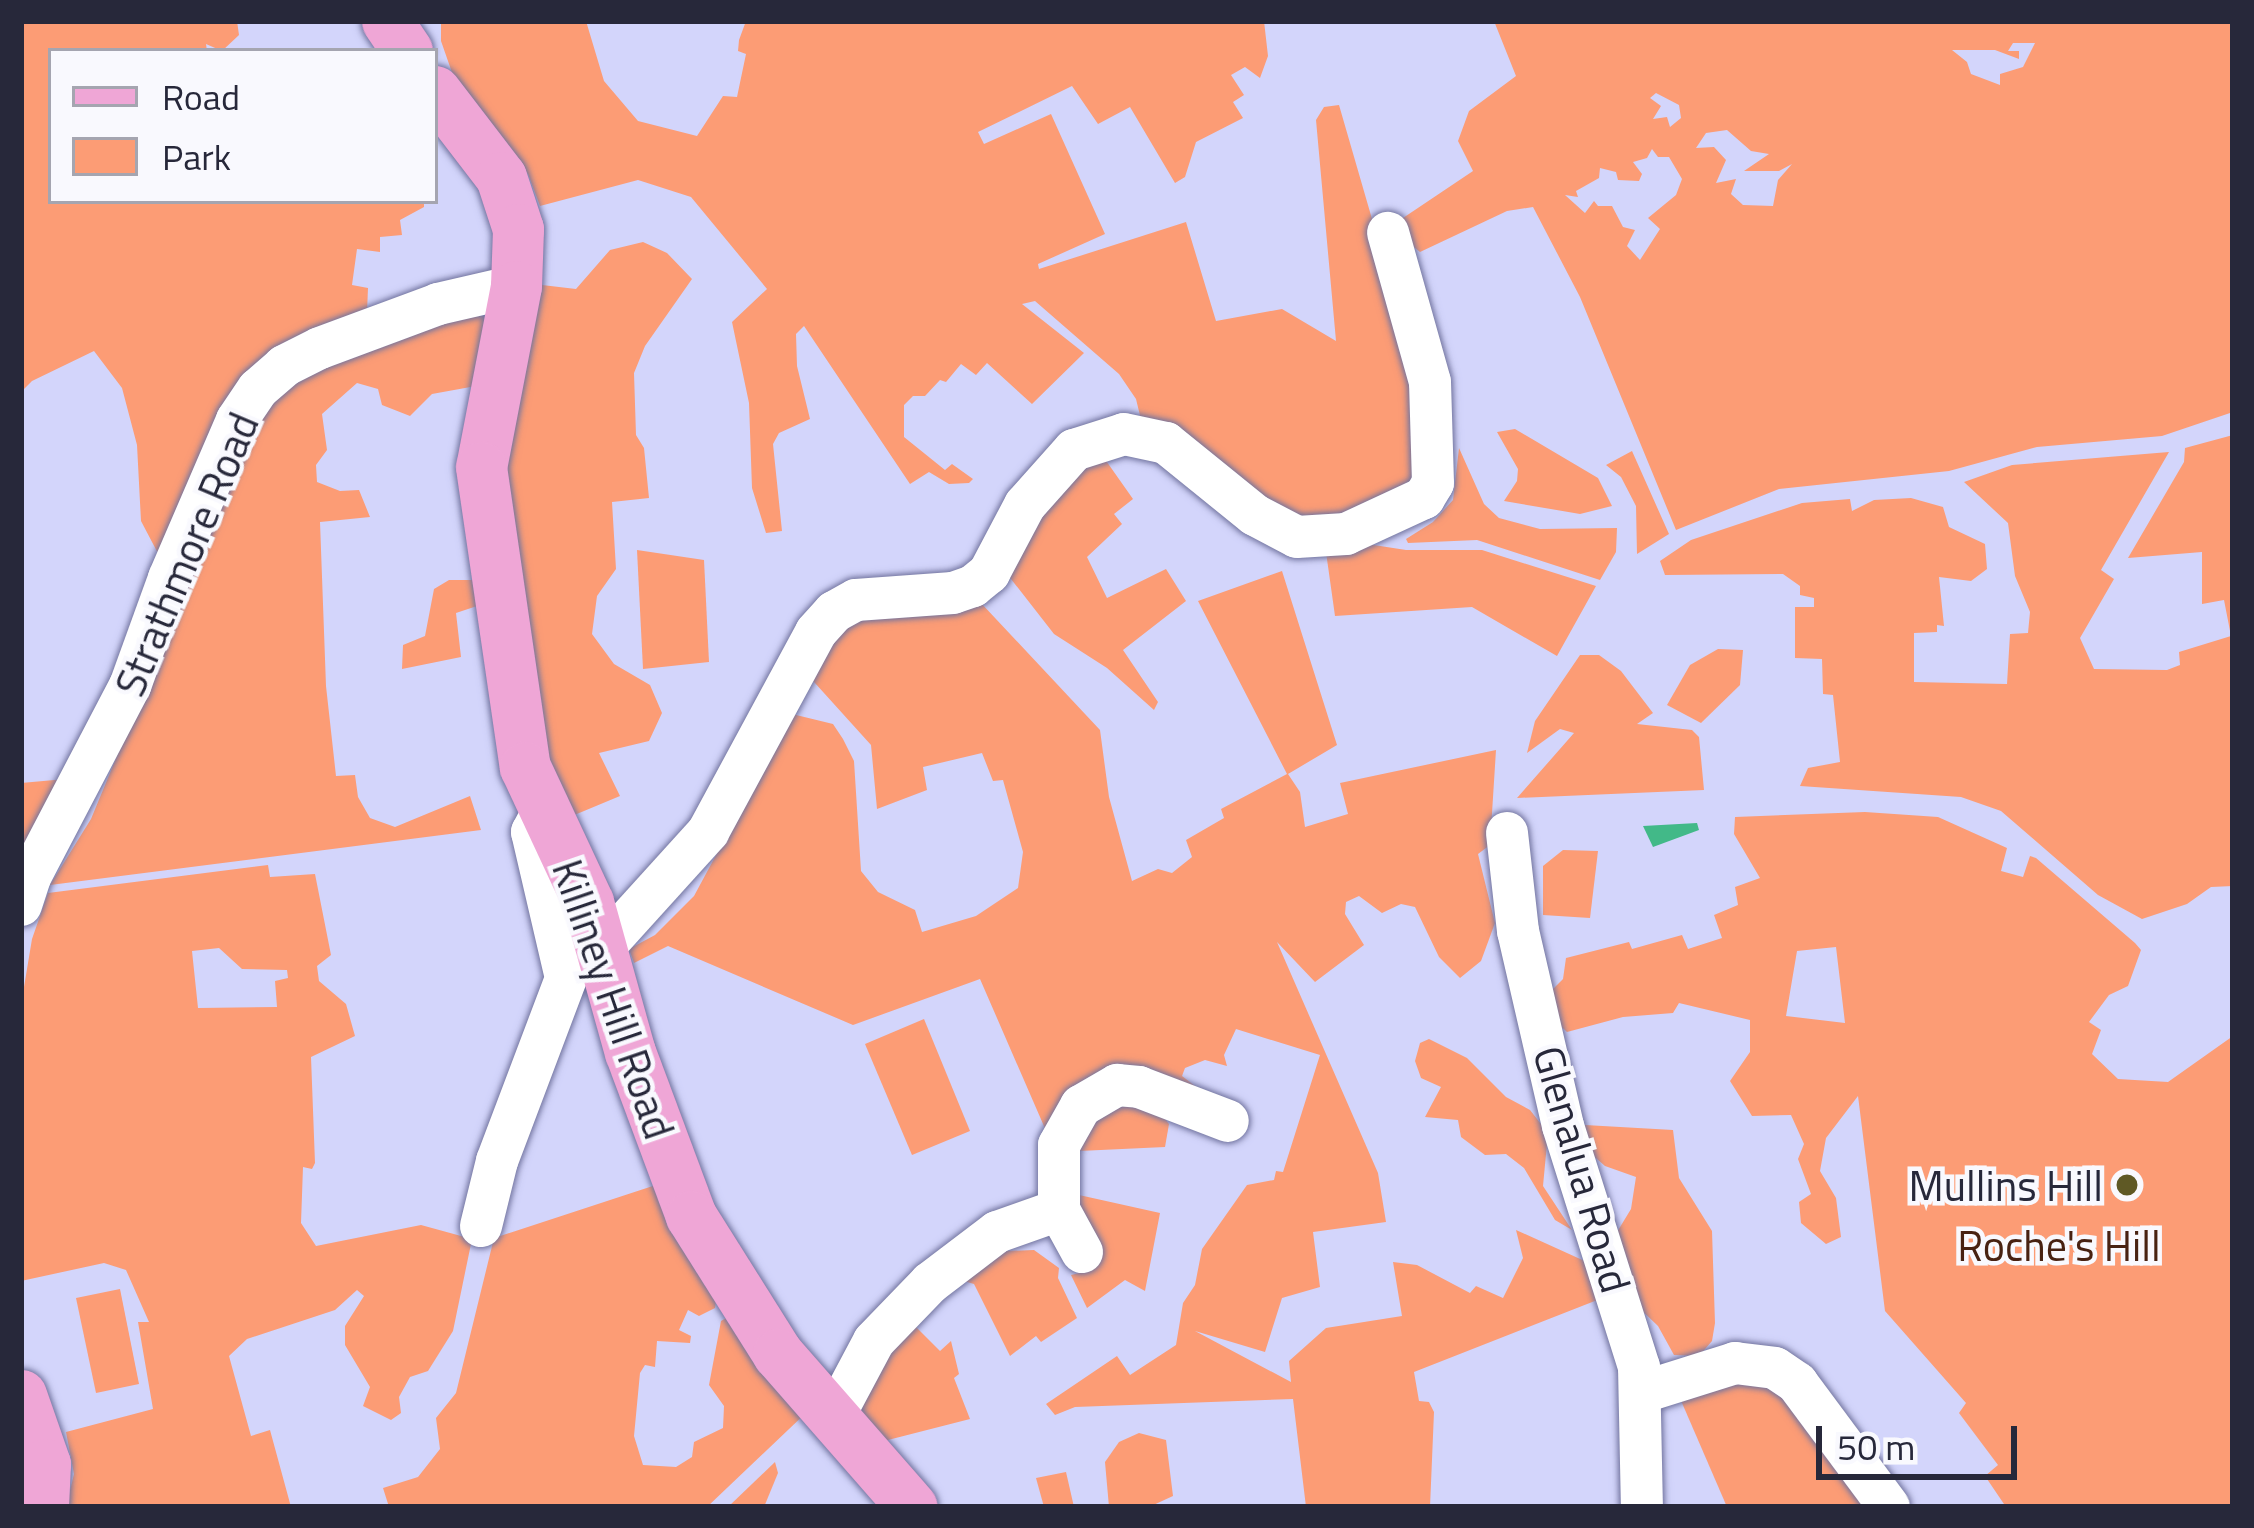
<!DOCTYPE html>
<style>
body{margin:0}
#map{position:relative;width:2254px;height:1528px;overflow:hidden;background:#d3d5fb;font-family:"Titillium Web",sans-serif}
div>[style]{position:absolute}
[style*='--x']{left:calc(var(--x)*1px);top:calc(var(--y)*1px);width:calc(var(--w)*1px);rotate:calc(var(--a)*1deg)}
.green>*{inset:0;background:#fc9c75}
.water>*{inset:0;background:#42b988}
.roads{filter:drop-shadow(0 0 3px #72749f) drop-shadow(0 0 3px #72749f)}
.minor>*{height:42px;margin:-21px;padding:0 21px;transform-origin:21px;border-radius:21px;background:#fff}
.major>*{height:51px;margin:-25.5px;padding:0 25.5px;transform-origin:25.5px;border-radius:25.5px;background:#efa6d6}
.dots>*{width:33px;height:33px;translate:-50% -50%;box-sizing:border-box;border:6px solid #f9f9fe;border-radius:50%}
span{translate:-50% -50%;white-space:nowrap;text-align:center;line-height:1.15;-webkit-text-stroke:9px #f9f9fe;paint-order:stroke}
.street-label{font-size:42px;color:#27283a}
.poi-label{font-size:42px;color:#27283a}
.right{translate:-100% -50%;text-align:right}
.park-label{font-size:42px;color:#482212}
.frame{position:absolute;inset:0;border:24px solid #27283a;pointer-events:none}
.legend{position:absolute;left:48px;top:48px;width:390px;height:156px;box-sizing:border-box;background:#f9f9fe;border:3px solid #a5a5b0;margin:0;padding:15px 21px;list-style:none;font-size:36px;color:#27283a}
.legend li{display:flex;align-items:center;gap:24px;height:60px}
.legend b{width:60px;border:3px solid #a5a5b0}
.scale{position:absolute;left:1816px;top:1426px;width:201px;height:54px;box-sizing:border-box;border:6px solid #27283a;border-top:0;padding-left:15px;font-size:36px;line-height:42px;white-space:nowrap;color:#27283a;-webkit-text-stroke:9px #f9f9fe;paint-order:stroke}
</style>
<div id="map">
<div class="green">
<div style="clip-path:polygon(21px 21px,237px 21px,239px 35px,222px 51px,206px 44px,207px 51px,51px 51px,51px 201px,424px 201px,424px 207px,400px 220px,402px 235px,380px 237px,380px 252px,357px 249px,352px 285px,368px 288px,367px 312px,313px 335px,162px 561px,141px 521px,137px 445px,122px 388px,94px 351px,32px 381px,21px 392px)"></div>
<div style="clip-path:polygon(441px 21px,586px 21px,604px 81px,638px 121px,697px 136px,723px 96px,737px 97px,746px 54px,738px 51px,739px 40px,746px 21px,1264px 21px,1268px 56px,1260px 78px,1245px 67px,1231px 75px,1244px 95px,1233px 102px,1243px 118px,1196px 142px,1185px 177px,1175px 183px,1130px 107px,1098px 124px,1072px 86px,978px 132px,984px 144px,1051px 114px,1105px 234px,1038px 264px,1039px 269px,1186px 222px,1216px 321px,1282px 309px,1336px 341px,1316px 120px,1324px 107px,1339px 105px,1423px 395px,1425px 482px,1310px 530px,1143px 428px,1136px 399px,1119px 374px,1035px 301px,1022px 304px,1084px 353px,1032px 404px,987px 363px,976px 375px,961px 364px,946px 382px,940px 380px,925px 396px,913px 396px,904px 405px,904px 437px,945px 470px,952px 464px,973px 479px,969px 483px,949px 484px,929px 472px,910px 484px,804px 326px,796px 334px,797px 366px,810px 419px,779px 433px,773px 444px,782px 531px,766px 533px,752px 488px,749px 403px,732px 322px,767px 289px,691px 197px,638px 180px,540px 206px,528px 174px,456px 84px,441px 41px)"></div>
<div style="clip-path:polygon(evenodd,1494px 21px,2233px 21px,2233px 412px,2162px 436px,2037px 447px,1949px 471px,1779px 489px,1676px 530px,1580px 297px,1533px 207px,1507px 211px,1420px 252px,1397px 233px,1400px 220px,1473px 171px,1458px 141px,1469px 111px,1516px 76px,1494px 21px,2013px 43px,2035px 43px,2023px 67px,2000px 74px,2000px 85px,1971px 74px,1967px 62px,1952px 50px,1995px 50px,2019px 59px,2019px 51px,2008px 51px,2013px 43px,1494px 21px,1656px 93px,1679px 105px,1681px 118px,1670px 127px,1667px 117px,1653px 119px,1661px 106px,1650px 98px,1656px 93px,1494px 21px,1727px 130px,1751px 151px,1769px 154px,1744px 171px,1779px 171px,1792px 164px,1778px 180px,1773px 206px,1743px 205px,1731px 194px,1736px 179px,1716px 183px,1726px 160px,1714px 147px,1696px 148px,1706px 133px,1727px 130px,1494px 21px,1652px 149px,1658px 157px,1669px 157px,1682px 179px,1676px 195px,1648px 218px,1660px 229px,1640px 260px,1627px 246px,1635px 230px,1623px 227px,1612px 206px,1598px 206px,1594px 201px,1585px 213px,1565px 195px,1578px 197px,1576px 191px,1599px 178px,1600px 168px,1616px 172px,1618px 180px,1639px 181px,1642px 174px,1633px 162px,1647px 158px,1652px 149px)"></div>
<div style="clip-path:polygon(643px 242px,667px 253px,692px 279px,645px 346px,634px 373px,636px 435px,644px 448px,649px 498px,612px 502px,616px 569px,597px 596px,592px 634px,614px 664px,650px 685px,662px 713px,649px 741px,599px 753px,620px 796px,572px 816px,542px 760px,505px 463px,542px 285px,576px 289px,610px 250px)"></div>
<div style="clip-path:polygon(485px 316px,476px 386px,432px 394px,410px 416px,382px 405px,378px 389px,357px 383px,322px 414px,327px 450px,316px 465px,317px 482px,340px 491px,359px 490px,370px 517px,320px 522px,326px 686px,336px 776px,355px 775px,358px 797px,370px 818px,395px 827px,470px 796px,481px 830px,50px 885px,91px 819px,249px 436px,279px 395px,325px 360px,441px 317px)"></div>
<div style="clip-path:polygon(1515px 429px,1598px 478px,1612px 506px,1580px 514px,1504px 501px,1517px 481px,1518px 469px,1497px 432px)"></div>
<div style="clip-path:polygon(2233px 435px,2233px 886px,2211px 887px,2187px 904px,2142px 919px,2098px 895px,2001px 811px,1961px 797px,1800px 786px,1808px 768px,1840px 762px,1833px 695px,1823px 694px,1822px 659px,1795px 658px,1795px 607px,1814px 607px,1814px 598px,1800px 595px,1800px 586px,1783px 574px,1665px 575px,1660px 561px,1691px 540px,1802px 503px,1850px 499px,1852px 511px,1874px 500px,1911px 498px,1943px 507px,1949px 527px,1985px 544px,1987px 569px,1971px 581px,1939px 577px,1944px 626px,1937px 625px,1937px 632px,1914px 633px,1914px 682px,2007px 684px,2010px 634px,2028px 633px,2030px 612px,2015px 576px,2008px 523px,1964px 482px,2012px 465px,2169px 452px,2101px 570px,2114px 579px,2080px 638px,2094px 669px,2167px 670px,2180px 665px,2179px 652px,2231px 636px,2224px 600px,2202px 604px,2202px 552px,2128px 558px,2184px 462px,2185px 448px)"></div>
<div style="clip-path:polygon(1459px 448px,1484px 504px,1499px 518px,1540px 529px,1617px 528px,1616px 552px,1600px 580px,1477px 540px,1408px 543px,1406px 539px,1433px 522px,1453px 500px)"></div>
<div style="clip-path:polygon(1632px 451px,1669px 534px,1637px 554px,1636px 506px,1621px 477px,1606px 465px)"></div>
<div style="clip-path:polygon(1102px 455px,1133px 499px,1114px 514px,1122px 524px,1087px 557px,1107px 598px,1166px 569px,1186px 601px,1123px 650px,1158px 702px,1154px 710px,1107px 668px,1054px 634px,1004px 570px,1055px 491px)"></div>
<div style="clip-path:polygon(1348px 541px,1406px 550px,1482px 550px,1596px 586px,1557px 656px,1472px 607px,1335px 616px,1325px 545px)"></div>
<div style="clip-path:polygon(637px 550px,704px 560px,709px 662px,643px 669px)"></div>
<div style="clip-path:polygon(1282px 571px,1337px 745px,1288px 774px,1300px 792px,1305px 827px,1348px 814px,1340px 783px,1496px 750px,1490px 845px,1478px 854px,1495px 923px,1481px 961px,1460px 978px,1439px 957px,1415px 907px,1401px 904px,1382px 913px,1359px 896px,1346px 902px,1345px 914px,1364px 945px,1315px 982px,1277px 942px,1378px 1173px,1386px 1222px,1313px 1232px,1320px 1287px,1282px 1298px,1265px 1352px,1195px 1331px,1291px 1382px,1289px 1361px,1326px 1328px,1402px 1316px,1393px 1262px,1417px 1265px,1470px 1293px,1476px 1286px,1503px 1298px,1523px 1258px,1516px 1230px,1589px 1263px,1605px 1297px,1414px 1372px,1419px 1401px,1429px 1402px,1434px 1412px,1430px 1507px,1306px 1507px,1293px 1399px,1075px 1407px,1055px 1415px,1046px 1404px,1117px 1356px,1130px 1375px,1176px 1345px,1183px 1303px,1195px 1285px,1202px 1249px,1247px 1185px,1274px 1180px,1276px 1171px,1283px 1172px,1320px 1055px,1236px 1029px,1224px 1055px,1227px 1066px,1205px 1060px,1185px 1068px,1182px 1076px,1199px 1089px,1141px 1081px,1050px 1140px,980px 979px,853px 1025px,668px 946px,634px 963px,629px 949px,655px 935px,694px 896px,792px 714px,833px 724px,843px 739px,854px 761px,861px 871px,878px 892px,915px 910px,922px 932px,976px 916px,1018px 888px,1023px 852px,1003px 780px,993px 781px,982px 753px,923px 767px,927px 790px,877px 809px,871px 745px,805px 672px,841px 622px,981px 603px,1100px 730px,1109px 797px,1132px 881px,1158px 869px,1172px 873px,1192px 857px,1186px 840px,1224px 818px,1221px 809px,1287px 774px,1198px 601px)"></div>
<div style="clip-path:polygon(449px 580px,476px 580px,480px 605px,456px 613px,461px 657px,402px 669px,403px 645px,425px 636px,434px 589px)"></div>
<div style="clip-path:polygon(1718px 649px,1743px 650px,1740px 685px,1701px 723px,1667px 705px,1690px 665px)"></div>
<div style="clip-path:polygon(1580px 655px,1599px 655px,1621px 671px,1653px 713px,1637px 724px,1692px 730px,1699px 737px,1704px 790px,1517px 798px,1574px 733px,1560px 729px,1527px 753px,1535px 721px)"></div>
<div style="clip-path:polygon(77px 778px,21px 873px,21px 783px)"></div>
<div style="clip-path:polygon(evenodd,1865px 812px,1938px 817px,2007px 848px,2001px 871px,2023px 877px,2030px 856px,2036px 858px,2135px 943px,2141px 950px,2128px 986px,2109px 995px,2089px 1022px,2101px 1030px,2092px 1054px,2118px 1079px,2168px 1082px,2233px 1036px,2233px 1507px,2006px 1507px,1985px 1476px,1998px 1465px,1959px 1413px,1966px 1403px,1885px 1311px,1858px 1096px,1826px 1138px,1820px 1171px,1836px 1198px,1841px 1237px,1826px 1244px,1801px 1223px,1799px 1202px,1811px 1194px,1798px 1159px,1804px 1144px,1791px 1115px,1752px 1116px,1730px 1081px,1750px 1052px,1750px 1020px,1679px 1003px,1673px 1013px,1623px 1017px,1567px 1032px,1555px 1021px,1552px 990px,1563px 979px,1566px 958px,1629px 942px,1632px 949px,1682px 935px,1688px 949px,1722px 938px,1714px 915px,1738px 905px,1735px 887px,1760px 878px,1734px 834px,1735px 817px,1865px 812px,1836px 947px,1845px 1023px,1786px 1016px,1797px 951px,1836px 947px)"></div>
<div style="clip-path:polygon(1563px 850px,1598px 851px,1590px 918px,1543px 915px,1543px 866px)"></div>
<div style="clip-path:polygon(evenodd,268px 865px,270px 877px,315px 874px,331px 955px,317px 966px,319px 981px,346px 1004px,355px 1036px,311px 1057px,315px 1163px,312px 1169px,303px 1167px,301px 1223px,316px 1246px,421px 1225px,472px 1239px,453px 1331px,428px 1371px,410px 1377px,399px 1397px,401px 1413px,391px 1420px,363px 1406px,370px 1387px,345px 1345px,345px 1326px,364px 1296px,357px 1290px,335px 1310px,247px 1339px,229px 1356px,251px 1436px,270px 1430px,291px 1507px,66px 1507px,74px 1474px,66px 1432px,153px 1409px,138px 1322px,149px 1322px,126px 1270px,104px 1263px,21px 1281px,21px 1005px,32px 939px,48px 893px,268px 865px,219px 948px,242px 969px,287px 970px,288px 978px,275px 981px,277px 1007px,198px 1008px,192px 951px,219px 948px)"></div>
<div style="clip-path:polygon(924px 1019px,970px 1131px,912px 1155px,865px 1044px)"></div>
<div style="clip-path:polygon(1429px 1039px,1467px 1058px,1506px 1097px,1530px 1110px,1548px 1133px,1543px 1186px,1572px 1230px,1555px 1220px,1524px 1168px,1506px 1154px,1485px 1155px,1461px 1137px,1458px 1120px,1425px 1117px,1441px 1087px,1421px 1078px,1415px 1061px,1420px 1043px)"></div>
<div style="clip-path:polygon(1119px 1104px,1157px 1109px,1169px 1124px,1165px 1147px,1079px 1151px,1072px 1138px)"></div>
<div style="clip-path:polygon(1585px 1125px,1673px 1130px,1679px 1178px,1712px 1231px,1715px 1323px,1712px 1341px,1699px 1356px,1674px 1355px,1658px 1326px,1635px 1304px,1614px 1237px,1631px 1209px,1636px 1177px,1605px 1166px,1582px 1146px)"></div>
<div style="clip-path:polygon(665px 1182px,718px 1284px,715px 1308px,699px 1316px,688px 1310px,679px 1330px,691px 1336px,690px 1343px,657px 1341px,655px 1367px,645px 1365px,640px 1373px,634px 1436px,643px 1465px,676px 1467px,692px 1457px,694px 1442px,723px 1428px,724px 1406px,709px 1385px,721px 1321px,740px 1310px,809px 1410px,707px 1507px,389px 1507px,383px 1488px,418px 1477px,440px 1449px,436px 1418px,456px 1393px,494px 1238px)"></div>
<div style="clip-path:polygon(1079px 1195px,1160px 1213px,1145px 1291px,1125px 1280px,1087px 1308px,1071px 1275px,1091px 1270px,1074px 1206px)"></div>
<div style="clip-path:polygon(1034px 1250px,1059px 1268px,1058px 1278px,1077px 1318px,1041px 1342px,1036px 1336px,1010px 1356px,974px 1284px,964px 1281px,1006px 1251px)"></div>
<div style="clip-path:polygon(120px 1289px,139px 1384px,96px 1393px,76px 1298px)"></div>
<div style="clip-path:polygon(911px 1322px,940px 1351px,951px 1341px,959px 1374px,954px 1378px,970px 1419px,884px 1441px,856px 1410px,866px 1384px)"></div>
<div style="clip-path:polygon(1751px 1372px,1792px 1394px,1869px 1507px,1727px 1507px,1679px 1396px)"></div>
<div style="clip-path:polygon(1139px 1433px,1166px 1440px,1173px 1496px,1149px 1507px,1109px 1507px,1105px 1462px,1119px 1442px)"></div>
<div style="clip-path:polygon(775px 1462px,778px 1473px,764px 1507px,728px 1507px)"></div>
<div style="clip-path:polygon(1066px 1472px,1074px 1507px,1044px 1507px,1036px 1478px)"></div>
</div>
<div class="water">
<div style="clip-path:polygon(1697px 823px,1699px 830px,1653px 847px,1643px 826px)"></div>
</div>
<div class="roads">
<div class="minor">
<div style="--x:1507;--y:833;--w:99;--a:83.6"></div>
<div style="--x:1518;--y:931;--w:200;--a:77"></div>
<div style="--x:1563;--y:1126;--w:253;--a:72.5"></div>
<div style="--x:1639;--y:1367;--w:140;--a:88.8"></div>
<div style="--x:21;--y:905;--w:29;--a:-72"></div>
<div style="--x:30;--y:877;--w:216;--a:-62.4"></div>
<div style="--x:130;--y:686;--w:115;--a:-70.1"></div>
<div style="--x:169;--y:578;--w:172;--a:-66.7"></div>
<div style="--x:237;--y:420;--w:37;--a:-56"></div>
<div style="--x:258;--y:389;--w:35;--a:-41"></div>
<div style="--x:284;--y:366;--w:40;--a:-26.6"></div>
<div style="--x:320;--y:348;--w:126;--a:-20.4"></div>
<div style="--x:438;--y:304;--w:80;--a:-13"></div>
<div style="--x:602;--y:949;--w:158;--a:-47.8"></div>
<div style="--x:708;--y:832;--w:227;--a:-61.6"></div>
<div style="--x:816;--y:632;--w:27;--a:-48"></div>
<div style="--x:834;--y:612;--w:25;--a:-29"></div>
<div style="--x:856;--y:600;--w:97;--a:-4.1"></div>
<div style="--x:953;--y:593;--w:21;--a:-19"></div>
<div style="--x:973;--y:586;--w:21;--a:-39"></div>
<div style="--x:989;--y:573;--w:77;--a:-62.1"></div>
<div style="--x:1025;--y:505;--w:74;--a:-48.3"></div>
<div style="--x:1074;--y:450;--w:52;--a:-17.7"></div>
<div style="--x:1124;--y:434;--w:43;--a:12.1"></div>
<div style="--x:1166;--y:443;--w:114;--a:39"></div>
<div style="--x:1255;--y:515;--w:47;--a:27.6"></div>
<div style="--x:1297;--y:537;--w:49;--a:-3.5"></div>
<div style="--x:1346;--y:534;--w:86;--a:-24.8"></div>
<div style="--x:1424;--y:498;--w:17;--a:-59"></div>
<div style="--x:1433;--y:483;--w:101;--a:-91.7"></div>
<div style="--x:1430;--y:382;--w:155;--a:-105.7"></div>
<div style="--x:481;--y:1226;--w:67;--a:-76.2"></div>
<div style="--x:497;--y:1161;--w:196;--a:-69.3"></div>
<div style="--x:566;--y:978;--w:150;--a:-103.1"></div>
<div style="--x:532;--y:832;--w:26;--a:-62"></div>
<div style="--x:1082;--y:1252;--w:48;--a:-118.7"></div>
<div style="--x:1059;--y:1210;--w:65;--a:-90"></div>
<div style="--x:1059;--y:1145;--w:45;--a:-60.6"></div>
<div style="--x:1081;--y:1106;--w:42;--a:-30.3"></div>
<div style="--x:1117;--y:1085;--w:22;--a:5"></div>
<div style="--x:1139;--y:1087;--w:95;--a:20.9"></div>
<div style="--x:1640;--y:1393;--w:100;--a:-17.5"></div>
<div style="--x:1735;--y:1363;--w:40;--a:7.1"></div>
<div style="--x:1775;--y:1368;--w:27;--a:34"></div>
<div style="--x:1797;--y:1383;--w:154;--a:53.4"></div>
<div style="--x:832;--y:1420;--w:89;--a:-62"></div>
<div style="--x:874;--y:1341;--w:81;--a:-46"></div>
<div style="--x:930;--y:1283;--w:84;--a:-37.3"></div>
<div style="--x:997;--y:1232;--w:66;--a:-19.5"></div>
</div>
<div class="major">
<div style="--x:387;--y:21;--w:36;--a:56"></div>
<div style="--x:435;--y:91;--w:108;--a:52.5"></div>
<div style="--x:501;--y:177;--w:55;--a:71.9"></div>
<div style="--x:518;--y:229;--w:57;--a:92"></div>
<div style="--x:516;--y:286;--w:184;--a:100.9"></div>
<div style="--x:481;--y:467;--w:303;--a:81.7"></div>
<div style="--x:525;--y:767;--w:149;--a:65"></div>
<div style="--x:588;--y:902;--w:156;--a:74.4"></div>
<div style="--x:630;--y:1052;--w:175;--a:69.6"></div>
<div style="--x:691;--y:1216;--w:163;--a:57.8"></div>
<div style="--x:778;--y:1354;--w:203;--a:48.8"></div>
<div style="--x:21;--y:1395;--w:73;--a:70.8"></div>
<div style="--x:45;--y:1464;--w:43;--a:92.7"></div>
</div>
</div>
<div class="dots">
<div style="left:2127px;top:1185px;background:#5f5925"></div>
</div>
<div class="street-label">
<span style="left:186px;top:554px;rotate:-67deg">Strathmore Road</span>
<span style="left:614px;top:999px;rotate:71deg">Killiney Hill Road</span>
<span style="left:1583px;top:1169px;rotate:74deg">Glenalua Road</span>
</div>
<div class="poi-label">
<span class="right" style="left:2103px;top:1185px">Mullins Hill</span>
</div>
<div class="park-label">
<span style="left:2059px;top:1245px">Roche's Hill</span>
</div>
<div class="frame"></div>
<ul class="legend">
<li><b style="height:15px;background:#efa6d6"></b>Road</li>
<li><b style="height:33px;background:#fc9c75"></b>Park</li>
</ul>
<div class="scale">50 m</div>
</div>
